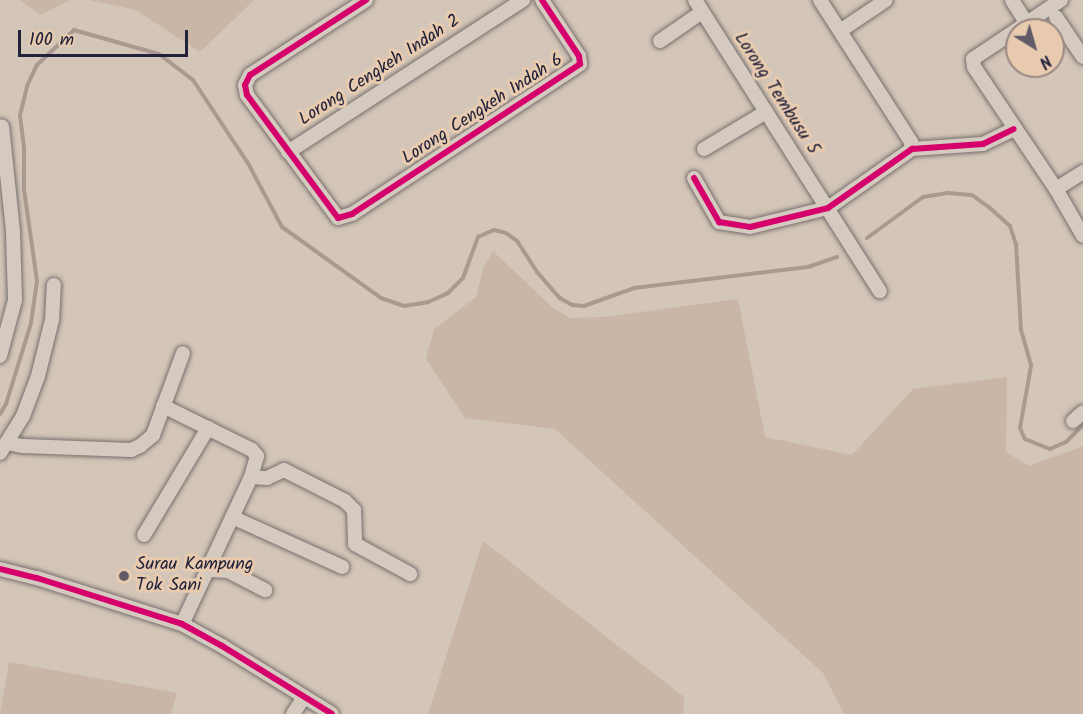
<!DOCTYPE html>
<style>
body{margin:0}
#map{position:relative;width:1083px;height:714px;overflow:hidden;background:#d3c5b7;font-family:Kalam,sans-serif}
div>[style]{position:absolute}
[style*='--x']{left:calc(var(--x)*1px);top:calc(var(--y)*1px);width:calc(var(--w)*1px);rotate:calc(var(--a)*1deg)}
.green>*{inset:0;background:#c9b6a6}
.stream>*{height:4px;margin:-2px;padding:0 2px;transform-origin:2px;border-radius:2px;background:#aa9990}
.roads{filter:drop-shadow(0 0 2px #76706e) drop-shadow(0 0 2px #76706e)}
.minor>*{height:14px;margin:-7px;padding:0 7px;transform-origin:7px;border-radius:7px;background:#d5cac0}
.cycleway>*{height:6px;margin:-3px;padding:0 3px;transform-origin:3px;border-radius:3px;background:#d6006c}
.dots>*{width:16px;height:16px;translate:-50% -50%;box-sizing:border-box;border:3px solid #e8cbaf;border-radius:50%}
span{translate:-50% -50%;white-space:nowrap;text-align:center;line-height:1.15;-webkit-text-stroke:6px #e8cbaf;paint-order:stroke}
.street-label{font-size:18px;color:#22223b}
.poi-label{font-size:18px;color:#22223b}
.left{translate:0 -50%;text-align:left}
.north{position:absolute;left:1005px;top:18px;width:60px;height:60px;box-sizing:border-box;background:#e8cbaf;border:2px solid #998781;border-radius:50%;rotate:143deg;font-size:16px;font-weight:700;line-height:24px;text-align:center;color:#22223b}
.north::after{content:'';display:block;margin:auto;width:21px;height:27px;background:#605b66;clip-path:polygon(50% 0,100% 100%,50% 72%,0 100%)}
.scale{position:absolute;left:18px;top:30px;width:170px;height:27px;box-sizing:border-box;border:3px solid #22223b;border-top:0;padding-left:8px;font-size:18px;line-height:21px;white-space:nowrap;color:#22223b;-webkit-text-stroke:4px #e8cbaf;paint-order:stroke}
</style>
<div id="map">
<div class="green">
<div style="clip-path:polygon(20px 0,70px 0,40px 15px)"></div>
<div style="clip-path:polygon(90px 0,254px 0,200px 52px,136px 10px)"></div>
<div style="clip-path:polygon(493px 251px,553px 308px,570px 318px,604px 317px,738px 299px,765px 437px,852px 455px,913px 389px,1007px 377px,1006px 452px,1029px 466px,1083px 446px,1083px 714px,844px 714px,823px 673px,555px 429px,465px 418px,426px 359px,434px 329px,476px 297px,483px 268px)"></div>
<div style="clip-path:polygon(483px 541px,684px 697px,683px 714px,428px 714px)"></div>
<div style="clip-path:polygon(9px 662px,177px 693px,171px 714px,0 714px)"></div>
</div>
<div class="stream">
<div style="--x:867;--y:238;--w:69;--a:-36.2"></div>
<div style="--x:923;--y:197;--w:25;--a:-9"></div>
<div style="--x:948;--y:193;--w:24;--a:5"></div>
<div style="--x:972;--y:195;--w:22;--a:36"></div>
<div style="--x:990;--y:208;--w:27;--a:42"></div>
<div style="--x:1010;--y:226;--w:19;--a:72"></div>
<div style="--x:1016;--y:244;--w:86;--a:86.7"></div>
<div style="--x:1021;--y:330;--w:37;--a:74"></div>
<div style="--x:1031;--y:366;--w:63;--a:100.1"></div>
<div style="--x:1020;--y:428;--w:12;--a:66"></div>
<div style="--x:1025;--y:439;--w:27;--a:22"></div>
<div style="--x:1050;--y:449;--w:17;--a:-24"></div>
<div style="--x:1066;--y:442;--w:24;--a:-45"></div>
<div style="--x:0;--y:414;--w:12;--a:-59"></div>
<div style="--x:6;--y:404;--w:85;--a:-72.8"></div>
<div style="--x:31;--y:323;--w:42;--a:-81.9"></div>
<div style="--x:37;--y:281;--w:92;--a:-98.1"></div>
<div style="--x:24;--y:190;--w:42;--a:-90"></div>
<div style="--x:24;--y:148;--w:33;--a:-97"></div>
<div style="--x:20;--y:115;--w:30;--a:-76"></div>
<div style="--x:27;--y:86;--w:23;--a:-65"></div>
<div style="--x:37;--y:65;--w:51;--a:-43.4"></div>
<div style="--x:74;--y:30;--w:88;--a:15.8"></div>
<div style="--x:159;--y:54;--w:43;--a:37.4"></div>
<div style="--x:193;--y:80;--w:102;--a:56.6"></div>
<div style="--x:249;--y:165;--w:70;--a:62"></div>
<div style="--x:282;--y:227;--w:122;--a:35.6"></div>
<div style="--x:381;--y:298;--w:24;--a:19"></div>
<div style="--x:404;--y:306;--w:24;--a:-9"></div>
<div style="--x:428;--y:302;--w:22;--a:-24"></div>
<div style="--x:448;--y:293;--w:21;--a:-45"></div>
<div style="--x:463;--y:278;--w:44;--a:-69.9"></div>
<div style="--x:478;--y:237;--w:17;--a:-24"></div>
<div style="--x:494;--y:230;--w:12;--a:14"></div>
<div style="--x:506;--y:233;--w:14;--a:36"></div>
<div style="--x:517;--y:241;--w:37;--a:57"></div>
<div style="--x:537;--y:272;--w:35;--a:49"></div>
<div style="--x:560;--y:298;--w:14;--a:30"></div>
<div style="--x:572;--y:305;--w:12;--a:5"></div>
<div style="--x:584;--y:306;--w:53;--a:-19.8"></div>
<div style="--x:634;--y:288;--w:175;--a:-6.9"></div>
<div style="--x:808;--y:267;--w:31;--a:-19"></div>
</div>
<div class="roads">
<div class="minor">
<div style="--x:366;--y:0;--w:138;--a:147.1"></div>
<div style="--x:250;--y:75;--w:11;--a:117"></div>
<div style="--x:245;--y:85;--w:10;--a:79"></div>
<div style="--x:247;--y:95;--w:153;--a:53.5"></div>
<div style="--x:338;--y:218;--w:15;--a:-16"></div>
<div style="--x:352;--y:214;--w:273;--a:-33.3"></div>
<div style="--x:580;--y:64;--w:8;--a:-97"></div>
<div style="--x:579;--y:56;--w:67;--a:-123.5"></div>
<div style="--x:695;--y:0;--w:345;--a:57.6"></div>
<div style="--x:820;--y:0;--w:169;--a:57.3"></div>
<div style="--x:911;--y:142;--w:7;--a:82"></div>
<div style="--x:1012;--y:0;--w:26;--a:58"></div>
<div style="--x:1061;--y:0;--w:106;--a:146.2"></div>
<div style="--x:973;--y:59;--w:8;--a:83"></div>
<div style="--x:974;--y:67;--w:147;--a:56.1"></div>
<div style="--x:1056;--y:189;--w:54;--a:60.1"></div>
<div style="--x:1056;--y:17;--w:48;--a:56"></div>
<div style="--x:840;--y:31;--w:55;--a:-34"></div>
<div style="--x:660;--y:41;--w:51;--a:-34.6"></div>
<div style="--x:704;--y:149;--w:72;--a:-30.8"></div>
<div style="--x:288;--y:152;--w:280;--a:-32.9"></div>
<div style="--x:694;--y:178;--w:51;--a:60.4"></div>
<div style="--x:719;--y:222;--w:31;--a:9"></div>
<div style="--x:750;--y:227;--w:80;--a:-13.7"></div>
<div style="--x:828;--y:208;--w:103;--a:-35.1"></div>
<div style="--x:912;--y:149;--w:71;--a:-4"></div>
<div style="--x:983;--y:144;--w:34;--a:-26"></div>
<div style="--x:1056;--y:189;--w:32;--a:-32"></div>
<div style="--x:0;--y:356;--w:58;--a:-75"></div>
<div style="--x:15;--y:300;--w:69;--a:-91.7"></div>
<div style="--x:13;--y:231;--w:105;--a:-96"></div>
<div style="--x:163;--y:406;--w:99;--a:26.3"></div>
<div style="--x:252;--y:450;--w:8;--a:50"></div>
<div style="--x:257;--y:456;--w:22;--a:106"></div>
<div style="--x:251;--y:477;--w:162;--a:115.1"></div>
<div style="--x:1073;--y:421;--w:13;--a:-42"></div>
<div style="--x:7;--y:443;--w:16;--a:11"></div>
<div style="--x:23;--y:446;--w:108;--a:2.1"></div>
<div style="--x:131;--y:450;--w:10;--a:-24"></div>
<div style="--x:140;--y:446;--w:17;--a:-40"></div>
<div style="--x:153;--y:435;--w:87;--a:-69.9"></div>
<div style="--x:0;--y:453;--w:44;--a:-58.1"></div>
<div style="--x:23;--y:416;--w:43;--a:-69.4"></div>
<div style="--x:38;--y:376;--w:58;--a:-76"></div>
<div style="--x:52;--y:320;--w:35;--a:-87"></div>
<div style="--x:251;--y:477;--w:16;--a:4"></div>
<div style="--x:267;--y:478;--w:19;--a:-25"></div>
<div style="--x:284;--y:470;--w:68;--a:26.9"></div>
<div style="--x:345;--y:501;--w:13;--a:45"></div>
<div style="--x:354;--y:510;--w:34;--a:88"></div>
<div style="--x:355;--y:544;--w:63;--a:28.6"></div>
<div style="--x:232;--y:517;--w:121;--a:24.4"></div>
<div style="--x:144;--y:535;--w:125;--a:-59.1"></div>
<div style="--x:0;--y:569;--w:38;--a:14"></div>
<div style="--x:37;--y:578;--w:152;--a:17.6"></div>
<div style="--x:182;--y:624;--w:46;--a:28.8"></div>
<div style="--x:222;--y:646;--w:129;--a:31.7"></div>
<div style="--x:208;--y:570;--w:20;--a:3"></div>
<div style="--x:228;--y:571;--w:42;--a:27.2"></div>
<div style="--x:293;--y:714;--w:20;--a:-57"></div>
</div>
</div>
<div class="cycleway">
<div style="--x:366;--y:0;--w:138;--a:147.1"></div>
<div style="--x:250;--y:75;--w:11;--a:117"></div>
<div style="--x:245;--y:85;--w:10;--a:79"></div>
<div style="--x:247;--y:95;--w:153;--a:53.5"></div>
<div style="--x:338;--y:218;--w:15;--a:-16"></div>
<div style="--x:352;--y:214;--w:273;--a:-33.3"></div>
<div style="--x:580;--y:64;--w:8;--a:-97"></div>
<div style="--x:579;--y:56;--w:67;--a:-123.5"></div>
<div style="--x:694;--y:178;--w:51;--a:60.4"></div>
<div style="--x:719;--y:222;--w:31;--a:9"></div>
<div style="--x:750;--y:227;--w:80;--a:-13.7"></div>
<div style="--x:828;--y:208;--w:103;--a:-35.1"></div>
<div style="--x:912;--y:149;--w:71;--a:-4"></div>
<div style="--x:983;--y:144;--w:34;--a:-26"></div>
<div style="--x:0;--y:569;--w:38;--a:14"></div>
<div style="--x:37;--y:578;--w:152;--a:17.6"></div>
<div style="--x:182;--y:624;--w:46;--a:28.8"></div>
<div style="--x:222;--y:646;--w:129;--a:31.7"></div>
</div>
<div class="dots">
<div style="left:124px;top:576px;background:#605b66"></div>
</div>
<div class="street-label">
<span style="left:380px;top:71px;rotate:-33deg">Lorong Cengkeh Indah 2</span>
<span style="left:776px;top:94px;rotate:57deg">Lorong Tembusu 5</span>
<span style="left:483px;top:110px;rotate:-33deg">Lorong Cengkeh Indah 6</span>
</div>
<div class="poi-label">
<span class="left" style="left:136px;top:576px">Surau Kampung<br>Tok Sani</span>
</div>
<div class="north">N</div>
<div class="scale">100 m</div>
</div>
